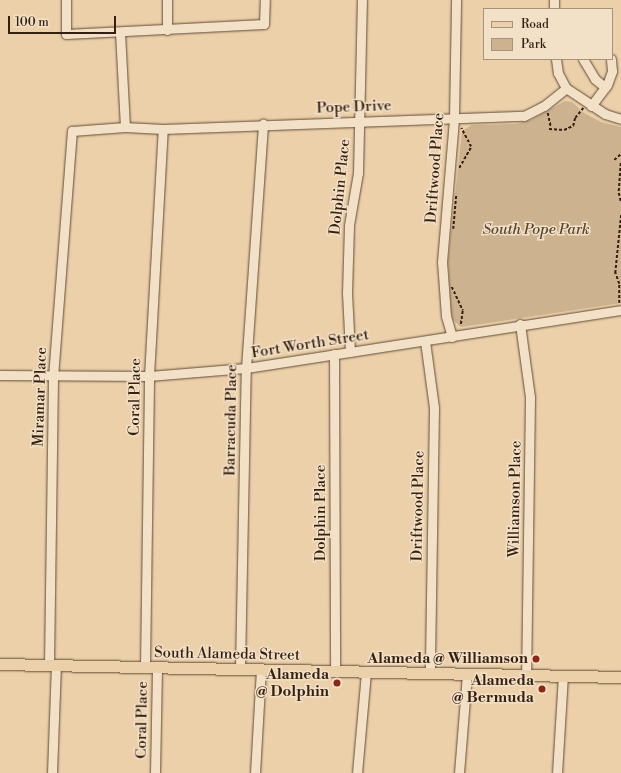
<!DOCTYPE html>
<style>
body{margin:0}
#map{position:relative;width:621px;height:773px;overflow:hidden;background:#ebd0a9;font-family:"Libre Bodoni",serif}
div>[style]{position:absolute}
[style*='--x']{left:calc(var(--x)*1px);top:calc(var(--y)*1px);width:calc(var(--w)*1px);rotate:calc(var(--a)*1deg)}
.green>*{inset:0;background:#ccb28f}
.path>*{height:1.5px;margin-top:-0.75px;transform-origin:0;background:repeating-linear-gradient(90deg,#351f10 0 3px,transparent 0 5px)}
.roads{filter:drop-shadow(0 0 1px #624b36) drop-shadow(0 0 1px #624b36)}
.minor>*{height:9px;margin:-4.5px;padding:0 4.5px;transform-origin:4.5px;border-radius:4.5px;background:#f2e0c7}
.major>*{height:11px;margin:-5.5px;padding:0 5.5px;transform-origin:5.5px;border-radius:5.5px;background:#ebd0a9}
.dots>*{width:11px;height:11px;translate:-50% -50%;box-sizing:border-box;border:2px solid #f2e0c7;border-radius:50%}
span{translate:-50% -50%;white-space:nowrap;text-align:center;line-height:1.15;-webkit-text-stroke:3px #f2e0c7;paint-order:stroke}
.street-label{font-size:15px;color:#351f10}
.park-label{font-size:15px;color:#5b4430;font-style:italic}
.poi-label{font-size:15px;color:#351f10;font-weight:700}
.right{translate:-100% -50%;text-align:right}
.legend{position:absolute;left:483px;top:8px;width:130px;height:52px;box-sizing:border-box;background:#f2e0c7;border:1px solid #a6937e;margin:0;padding:5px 7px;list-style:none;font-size:12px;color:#351f10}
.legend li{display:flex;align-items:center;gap:8px;height:20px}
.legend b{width:20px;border:1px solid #a6937e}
.scale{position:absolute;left:8px;top:16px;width:108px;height:18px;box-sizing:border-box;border:2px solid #351f10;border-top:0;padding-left:5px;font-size:12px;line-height:14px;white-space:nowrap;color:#351f10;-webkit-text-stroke:3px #f2e0c7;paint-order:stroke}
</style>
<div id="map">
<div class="green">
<div style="clip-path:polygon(565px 101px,572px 102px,584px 113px,601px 122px,621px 127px,621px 303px,461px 327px,453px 320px,451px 312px,448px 260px,462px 131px,472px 125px,515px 124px,531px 120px)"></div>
</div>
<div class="path">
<div style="--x:548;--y:113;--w:14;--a:78"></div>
<div style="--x:549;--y:129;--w:15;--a:4"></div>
<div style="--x:564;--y:130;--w:10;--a:-24"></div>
<div style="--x:573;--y:126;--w:8;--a:-76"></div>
<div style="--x:575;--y:118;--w:13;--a:-51"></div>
<div style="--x:614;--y:160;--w:9;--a:-41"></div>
<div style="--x:621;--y:163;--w:30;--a:94"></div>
<div style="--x:619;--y:193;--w:9;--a:77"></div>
<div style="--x:459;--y:168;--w:24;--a:-60"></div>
<div style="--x:471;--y:147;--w:21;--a:-118"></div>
<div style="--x:453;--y:229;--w:35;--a:-85"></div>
<div style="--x:452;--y:287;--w:26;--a:65"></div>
<div style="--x:463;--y:311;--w:15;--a:98"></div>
<div style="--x:619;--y:303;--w:19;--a:-90"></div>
<div style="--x:619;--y:284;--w:12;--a:-110"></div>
<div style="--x:615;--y:273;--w:59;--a:-84.2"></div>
</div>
<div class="roads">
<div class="minor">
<div style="--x:66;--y:0;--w:34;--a:90"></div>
<div style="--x:66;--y:34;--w:198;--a:-2.9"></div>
<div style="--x:264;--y:24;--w:24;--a:-88"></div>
<div style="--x:554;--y:0;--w:9;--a:90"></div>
<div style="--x:167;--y:30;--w:30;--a:-90"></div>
<div style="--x:120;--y:32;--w:95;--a:87"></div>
<div style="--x:556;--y:59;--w:14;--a:82"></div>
<div style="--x:558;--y:73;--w:17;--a:62"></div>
<div style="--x:583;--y:59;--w:23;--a:59"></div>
<div style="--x:595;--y:79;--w:13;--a:39"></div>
<div style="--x:591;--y:106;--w:26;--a:-53"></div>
<div style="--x:607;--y:85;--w:15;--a:-70"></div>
<div style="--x:612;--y:71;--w:12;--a:-95"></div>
<div style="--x:520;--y:324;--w:74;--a:82.2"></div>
<div style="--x:530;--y:397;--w:278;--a:90.8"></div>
<div style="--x:452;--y:337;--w:22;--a:-106"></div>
<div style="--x:446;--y:316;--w:54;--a:-94.2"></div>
<div style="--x:442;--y:262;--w:144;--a:-85.2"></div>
<div style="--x:454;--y:118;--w:118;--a:-89"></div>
<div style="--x:425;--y:341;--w:68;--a:82.3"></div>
<div style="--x:434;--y:408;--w:265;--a:90.9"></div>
<div style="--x:350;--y:352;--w:59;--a:-92.9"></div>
<div style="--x:347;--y:293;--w:68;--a:-88.3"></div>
<div style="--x:349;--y:225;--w:53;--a:-80.2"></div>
<div style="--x:358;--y:173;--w:173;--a:-88.7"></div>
<div style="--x:334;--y:354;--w:317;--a:89.8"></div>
<div style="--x:0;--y:375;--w:149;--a:0.4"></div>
<div style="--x:149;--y:376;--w:97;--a:-4.7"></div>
<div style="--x:246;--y:368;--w:379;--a:-8.8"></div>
<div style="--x:49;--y:665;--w:288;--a:-89.2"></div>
<div style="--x:53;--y:377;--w:247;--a:-85.6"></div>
<div style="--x:72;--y:131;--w:53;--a:-4.3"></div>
<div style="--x:125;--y:127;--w:38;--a:3"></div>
<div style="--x:163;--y:129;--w:361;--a:-2.1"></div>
<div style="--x:524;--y:116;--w:22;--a:-27"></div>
<div style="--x:544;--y:106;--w:28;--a:-39"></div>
<div style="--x:566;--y:88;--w:47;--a:33.7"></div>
<div style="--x:605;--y:114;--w:17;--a:17"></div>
<div style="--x:145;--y:667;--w:291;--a:-89.2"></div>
<div style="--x:149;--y:376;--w:247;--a:-86.8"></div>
<div style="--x:240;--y:669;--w:301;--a:-88.9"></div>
<div style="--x:246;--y:368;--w:245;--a:-86"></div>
<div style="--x:52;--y:773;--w:108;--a:-87.9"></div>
<div style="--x:155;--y:773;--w:106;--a:-88.9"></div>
<div style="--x:255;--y:773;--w:103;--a:-86.7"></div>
<div style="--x:357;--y:773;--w:101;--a:-84.9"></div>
<div style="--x:459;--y:773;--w:99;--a:-85.4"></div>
<div style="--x:557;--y:773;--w:97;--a:-86.5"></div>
</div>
<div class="major">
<div style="--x:0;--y:664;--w:621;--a:1.2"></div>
</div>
</div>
<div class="dots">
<div style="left:536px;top:659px;background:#8f2418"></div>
<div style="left:337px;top:683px;background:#8f2418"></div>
<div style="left:542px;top:689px;background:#8f2418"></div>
</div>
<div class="street-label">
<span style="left:354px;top:107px;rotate:-2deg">Pope Drive</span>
<span style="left:435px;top:168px;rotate:-86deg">Driftwood Place</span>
<span style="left:340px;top:187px;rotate:-84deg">Dolphin Place</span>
<span style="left:310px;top:344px;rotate:-9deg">Fort Worth Street</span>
<span style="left:40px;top:397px;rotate:-88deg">Miramar Place</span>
<span style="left:135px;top:397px;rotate:-89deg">Coral Place</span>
<span style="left:231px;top:420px;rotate:-89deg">Barracuda Place</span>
<span style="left:515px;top:499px;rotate:-89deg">Williamson Place</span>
<span style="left:418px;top:506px;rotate:-89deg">Driftwood Place</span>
<span style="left:321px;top:513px;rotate:-90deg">Dolphin Place</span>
<span style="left:227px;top:654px;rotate:1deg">South Alameda Street</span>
<span style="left:142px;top:720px;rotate:-89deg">Coral Place</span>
</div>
<div class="park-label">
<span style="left:536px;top:230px">South Pope Park</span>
</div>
<div class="poi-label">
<span class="right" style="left:528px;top:659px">Alameda @ Williamson</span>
<span class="right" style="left:329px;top:683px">Alameda<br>@ Dolphin</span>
<span class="right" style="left:534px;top:689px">Alameda<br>@ Bermuda</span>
</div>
<ul class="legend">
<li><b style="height:5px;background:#ebd0a9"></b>Road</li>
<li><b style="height:11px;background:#ccb28f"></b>Park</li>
</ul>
<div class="scale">100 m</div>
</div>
